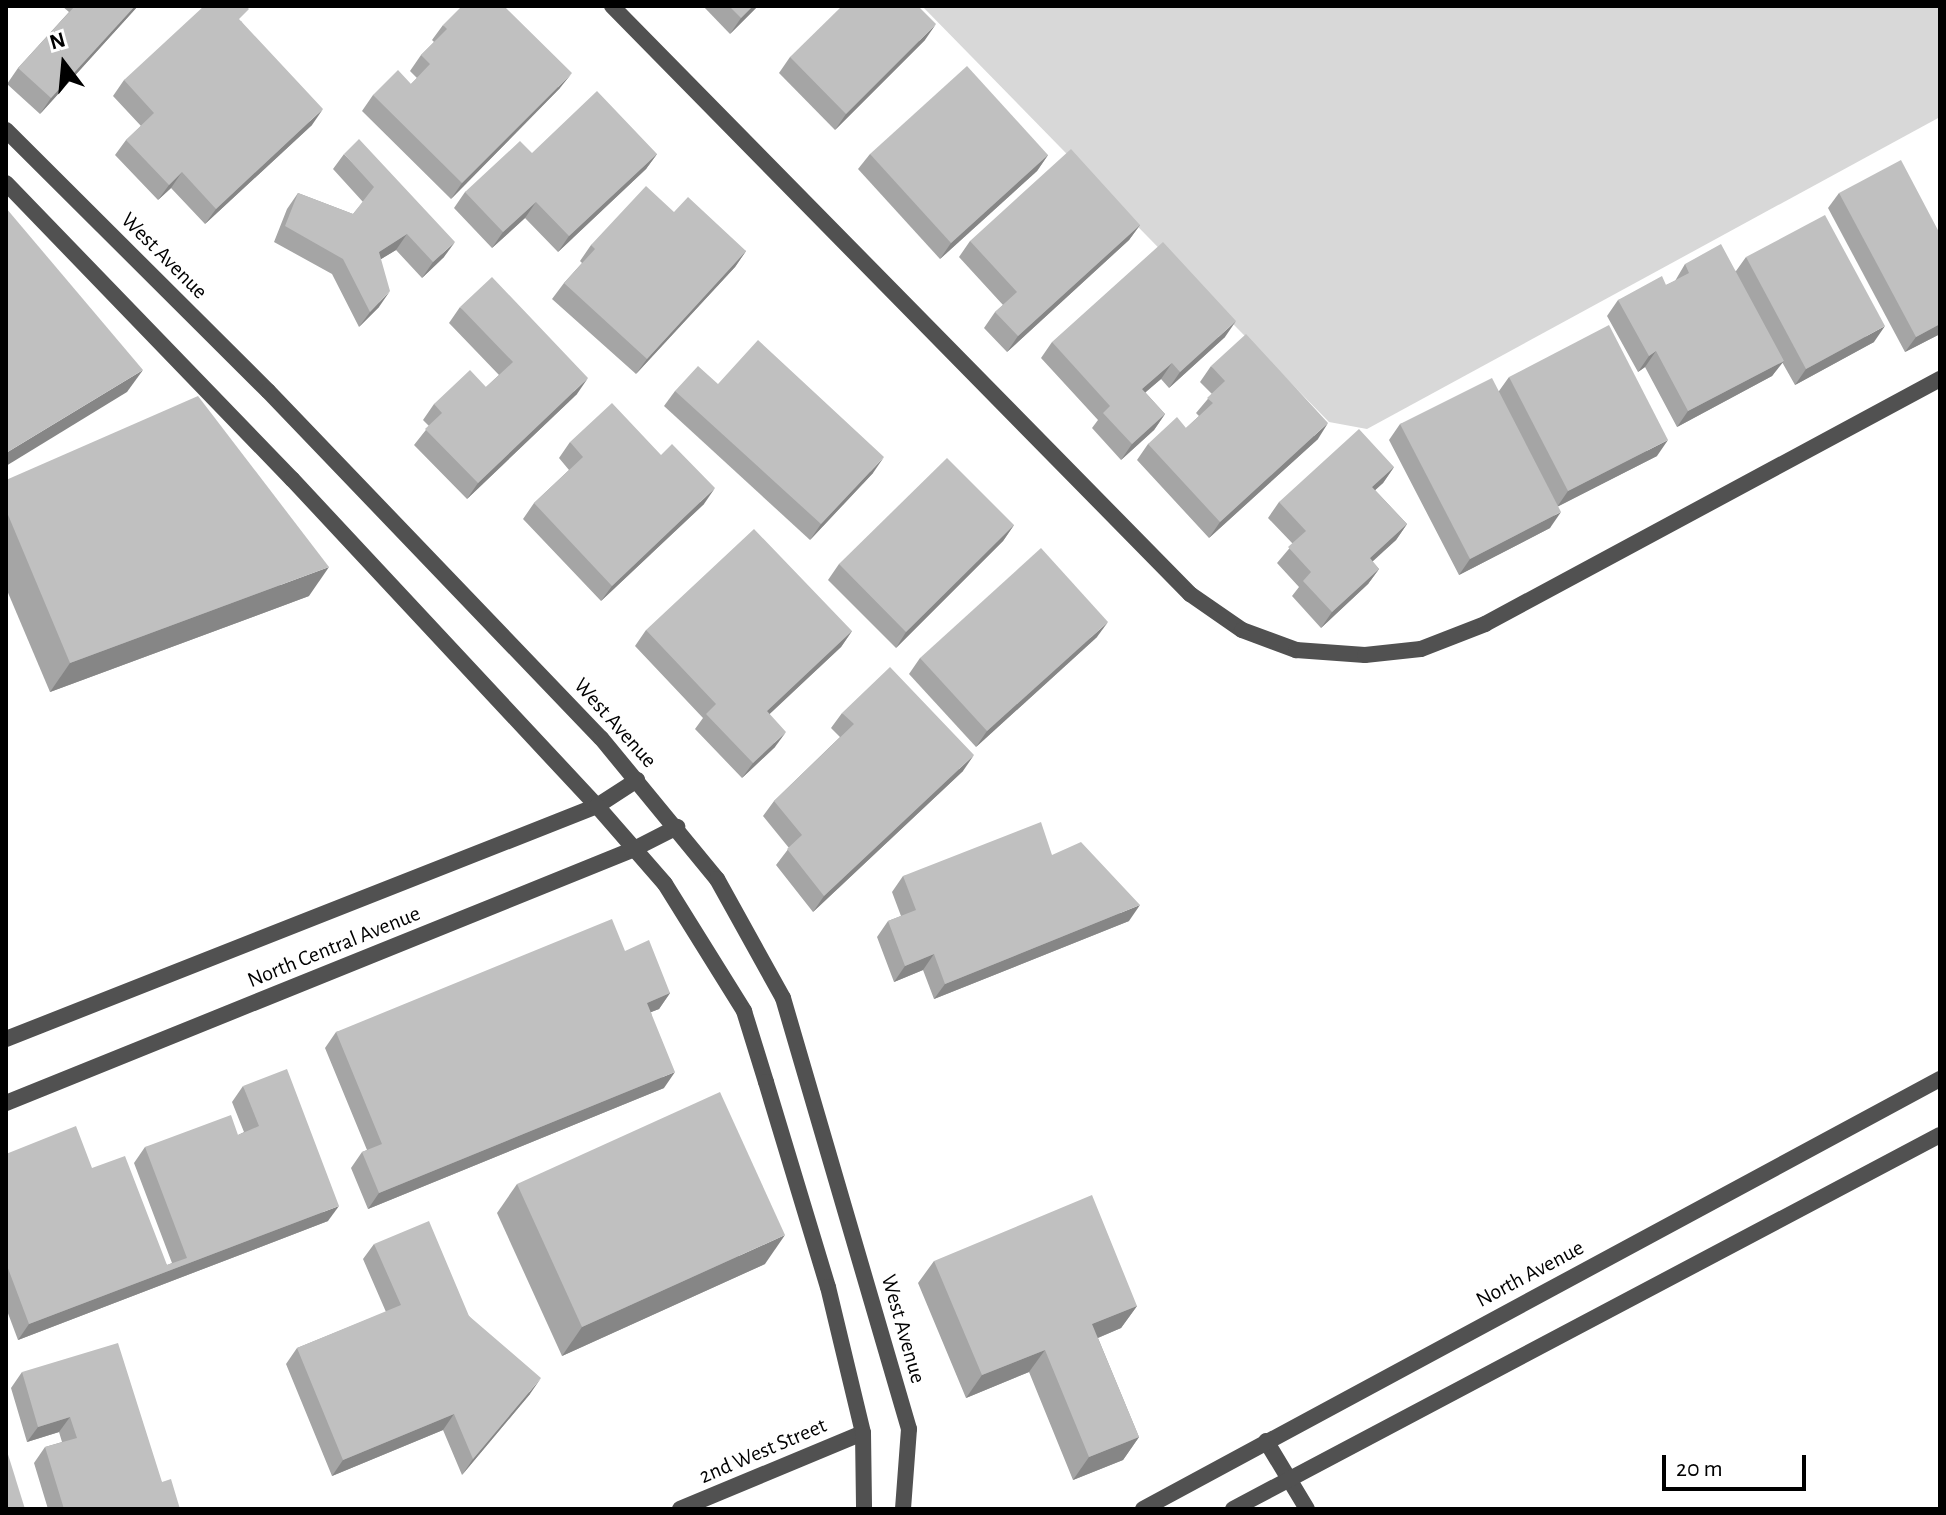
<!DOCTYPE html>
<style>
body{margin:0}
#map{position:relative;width:1946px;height:1515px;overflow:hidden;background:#fff;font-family:"Alegreya Sans",sans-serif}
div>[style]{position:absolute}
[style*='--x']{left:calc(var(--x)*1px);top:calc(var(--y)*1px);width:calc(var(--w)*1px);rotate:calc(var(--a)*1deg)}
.green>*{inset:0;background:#d8d8d8}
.minor>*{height:16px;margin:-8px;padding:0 8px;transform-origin:8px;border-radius:8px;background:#515151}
.tertiary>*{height:16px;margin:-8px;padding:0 8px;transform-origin:8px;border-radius:8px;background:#515151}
.wall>*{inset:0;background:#a5a5a5}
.shaded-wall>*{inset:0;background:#868686}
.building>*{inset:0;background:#c0c0c0}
span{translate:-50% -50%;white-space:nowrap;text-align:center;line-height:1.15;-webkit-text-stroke:7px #fff;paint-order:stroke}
.street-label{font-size:22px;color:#000}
.frame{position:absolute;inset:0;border:8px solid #000;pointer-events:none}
.north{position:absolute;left:24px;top:24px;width:80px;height:80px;-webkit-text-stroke:6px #fff;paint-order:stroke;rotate:344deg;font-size:22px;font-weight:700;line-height:32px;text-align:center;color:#000}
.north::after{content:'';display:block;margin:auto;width:28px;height:36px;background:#000;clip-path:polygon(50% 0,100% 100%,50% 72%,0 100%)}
.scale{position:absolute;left:1662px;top:1455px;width:144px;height:36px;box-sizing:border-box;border:4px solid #000;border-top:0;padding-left:10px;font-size:24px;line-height:28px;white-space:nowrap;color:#000;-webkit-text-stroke:6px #fff;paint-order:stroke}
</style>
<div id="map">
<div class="green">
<div style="clip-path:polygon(922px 6px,1940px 6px,1940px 117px,1367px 429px,1329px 422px)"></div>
</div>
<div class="minor">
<div style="--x:612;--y:6;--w:825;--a:45.49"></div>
<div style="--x:1190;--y:594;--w:63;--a:34.7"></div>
<div style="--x:1242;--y:630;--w:58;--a:20.3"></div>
<div style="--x:1296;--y:650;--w:69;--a:4.1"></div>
<div style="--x:1365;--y:655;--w:56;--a:-6.1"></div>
<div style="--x:1421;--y:649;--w:69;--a:-21.3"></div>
<div style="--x:1485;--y:624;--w:517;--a:-28.3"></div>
<div style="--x:6;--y:1039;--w:635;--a:-21.52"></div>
<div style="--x:597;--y:806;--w:48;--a:-33"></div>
<div style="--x:6;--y:1103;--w:675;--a:-22.01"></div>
<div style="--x:632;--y:850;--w:51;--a:-27.1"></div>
<div style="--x:1266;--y:1441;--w:79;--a:58.9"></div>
<div style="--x:680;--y:1509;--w:198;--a:-22.6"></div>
</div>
<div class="tertiary">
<div style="--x:6;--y:130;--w:370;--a:44.9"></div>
<div style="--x:268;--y:391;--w:481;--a:46.2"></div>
<div style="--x:601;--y:738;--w:183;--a:50.6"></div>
<div style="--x:717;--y:879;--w:136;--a:61"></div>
<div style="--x:783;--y:998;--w:449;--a:73.7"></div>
<div style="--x:909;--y:1429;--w:80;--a:94.3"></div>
<div style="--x:6;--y:183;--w:412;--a:46"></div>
<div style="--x:292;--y:479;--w:447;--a:47"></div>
<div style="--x:597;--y:806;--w:103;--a:48.9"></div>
<div style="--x:665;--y:884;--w:150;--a:58.1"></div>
<div style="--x:744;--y:1011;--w:74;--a:72.8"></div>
<div style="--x:766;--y:1082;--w:214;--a:73.2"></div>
<div style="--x:828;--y:1287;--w:150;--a:76.5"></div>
<div style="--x:863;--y:1433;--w:76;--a:89.2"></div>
<div style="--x:1143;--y:1509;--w:906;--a:-28.35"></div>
<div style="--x:1233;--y:1509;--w:800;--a:-27.88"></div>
</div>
<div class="wall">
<div style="clip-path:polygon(62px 6px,138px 6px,40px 114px,7px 84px,18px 68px,69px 12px)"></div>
<div style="clip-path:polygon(703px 6px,758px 6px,730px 34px)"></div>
<div style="clip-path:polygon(241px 21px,312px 125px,205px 224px,171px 188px,158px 200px,115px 155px,126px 140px,141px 126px,113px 96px,124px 80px)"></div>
<div style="clip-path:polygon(443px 25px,560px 88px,451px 199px,362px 111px,373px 95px,411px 84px,417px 78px,410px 71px,421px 55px,434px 42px,432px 40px)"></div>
<div style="clip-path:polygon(925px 40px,835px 130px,779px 73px,790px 57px)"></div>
<div style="clip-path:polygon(532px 153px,657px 154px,646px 169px,558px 252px,525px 218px,492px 248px,454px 208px,465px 192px)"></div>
<div style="clip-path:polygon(344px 154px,444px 257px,422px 278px,396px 250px,381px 259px,379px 307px,359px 327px,332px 274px,274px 242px,287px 209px,298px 193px,353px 214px,363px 202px,333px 169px)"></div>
<div style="clip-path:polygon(870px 154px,1048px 155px,1037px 171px,940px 259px,858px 169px)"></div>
<div style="clip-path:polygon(1839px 193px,1940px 234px,1940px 334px,1905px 352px,1828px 208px)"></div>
<div style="clip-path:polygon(674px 212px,746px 251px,735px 267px,636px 374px,552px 299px,564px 283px,582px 263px,580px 261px,591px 245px)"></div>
<div style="clip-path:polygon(1140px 225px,1129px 240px,1007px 352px,984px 328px,995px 312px,1003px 305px,959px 257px,970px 241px)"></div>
<div style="clip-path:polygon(1746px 257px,1874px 342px,1795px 385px,1782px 362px,1772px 376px,1677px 427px,1645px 367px,1638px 372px,1607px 316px,1618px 300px,1666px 285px,1675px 281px,1685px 264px,1736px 271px)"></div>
<div style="clip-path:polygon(460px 307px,577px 394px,467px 499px,414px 445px,429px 426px,423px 420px,434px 404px,486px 387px,499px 375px,449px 323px)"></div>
<div style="clip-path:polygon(1225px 337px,1169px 388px,1161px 379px,1145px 392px,1165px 414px,1154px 430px,1121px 460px,1092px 428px,1098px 420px,1041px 358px,1052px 342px)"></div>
<div style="clip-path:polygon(1211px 366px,1318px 439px,1209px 538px,1137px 460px,1148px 444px,1186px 428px,1199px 416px,1196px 413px,1212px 394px,1200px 382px)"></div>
<div style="clip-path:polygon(1509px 377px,1657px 456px,1558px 506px,1550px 528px,1459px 575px,1389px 440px,1400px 424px,1499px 391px)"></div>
<div style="clip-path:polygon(718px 384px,873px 473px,810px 540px,664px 406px,675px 391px)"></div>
<div style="clip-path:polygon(570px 442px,704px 504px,601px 601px,523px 519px,534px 503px,569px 470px,559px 458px)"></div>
<div style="clip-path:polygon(1394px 467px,1383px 483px,1375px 490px,1407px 524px,1396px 540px,1372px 561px,1379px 569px,1368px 584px,1321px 628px,1292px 596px,1299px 587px,1277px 563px,1293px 544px,1268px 518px,1279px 502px)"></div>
<div style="clip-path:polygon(6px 480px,309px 596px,50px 692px,6px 588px)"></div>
<div style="clip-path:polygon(1014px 525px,1003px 541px,896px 648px,828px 580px,839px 564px)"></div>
<div style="clip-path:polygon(646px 630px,852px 631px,841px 647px,769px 714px,775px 747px,742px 778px,695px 729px,703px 718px,635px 646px)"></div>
<div style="clip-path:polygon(1097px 637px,976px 747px,909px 674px,920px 658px)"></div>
<div style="clip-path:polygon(842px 713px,963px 771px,813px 912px,776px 865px,789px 848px,763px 816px,774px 801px,840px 737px,831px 728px)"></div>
<div style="clip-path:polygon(1052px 855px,1129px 921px,934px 999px,923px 970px,894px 982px,877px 937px,888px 921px,901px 916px,892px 892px,903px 876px)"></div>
<div style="clip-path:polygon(625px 951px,670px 993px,659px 1009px,651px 1012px,664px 1088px,368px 1209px,351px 1168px,362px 1152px,367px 1150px,325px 1048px,336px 1032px)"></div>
<div style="clip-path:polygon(243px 1086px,328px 1221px,18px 1340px,6px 1308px,6px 1154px,92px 1168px,167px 1265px,172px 1263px,134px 1163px,145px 1147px,238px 1135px,244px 1132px,232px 1102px)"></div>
<div style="clip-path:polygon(517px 1184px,765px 1264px,562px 1356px,497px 1213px)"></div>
<div style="clip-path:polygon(374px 1244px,469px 1316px,530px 1394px,462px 1475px,443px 1430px,332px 1476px,286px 1364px,297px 1348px,386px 1312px,363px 1259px)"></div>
<div style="clip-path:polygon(934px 1261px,1137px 1306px,1121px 1328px,1098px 1338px,1139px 1437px,1123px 1460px,1073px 1480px,1029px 1372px,966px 1398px,918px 1283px)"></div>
<div style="clip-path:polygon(22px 1372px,162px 1482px,180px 1509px,48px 1509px,34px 1463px,45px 1447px,62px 1442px,59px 1432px,27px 1442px,11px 1388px)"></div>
</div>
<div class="shaded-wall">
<div style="clip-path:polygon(135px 6px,138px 6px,40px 114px,51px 98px)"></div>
<div style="clip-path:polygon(753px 6px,758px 6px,730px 34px,741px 18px)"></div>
<div style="clip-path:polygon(936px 24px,925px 40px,835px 130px,846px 114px)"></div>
<div style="clip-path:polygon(572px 73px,560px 88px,451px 199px,462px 183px)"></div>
<div style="clip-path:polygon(323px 109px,312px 125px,205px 224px,216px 209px)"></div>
<div style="clip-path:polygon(657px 154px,646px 169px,558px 252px,569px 236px)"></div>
<div style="clip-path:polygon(1048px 155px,1037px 171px,940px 259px,951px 243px)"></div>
<div style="clip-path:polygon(182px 172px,171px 188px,158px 200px,169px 185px)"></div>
<div style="clip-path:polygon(536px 202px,525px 218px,492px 248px,503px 232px)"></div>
<div style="clip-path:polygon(1140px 225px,1129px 240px,1007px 352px,1018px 336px)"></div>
<div style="clip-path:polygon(407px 234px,396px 250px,368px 267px,379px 252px)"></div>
<div style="clip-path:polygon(455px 242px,444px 257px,422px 278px,433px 262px)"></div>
<div style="clip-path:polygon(746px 251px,735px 267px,636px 374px,647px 359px)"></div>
<div style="clip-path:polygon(390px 291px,379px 307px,359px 327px,370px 312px)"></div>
<div style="clip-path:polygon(1236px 321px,1225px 337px,1169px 388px,1180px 372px)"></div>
<div style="clip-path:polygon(1940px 324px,1940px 334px,1905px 352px,1916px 337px)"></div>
<div style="clip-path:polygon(1885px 326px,1874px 342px,1795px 385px,1806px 369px)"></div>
<div style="clip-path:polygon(1656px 351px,1645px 367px,1638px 372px,1649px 356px)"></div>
<div style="clip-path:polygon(1784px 361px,1772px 376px,1677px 427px,1688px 411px)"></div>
<div style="clip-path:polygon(1172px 363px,1161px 379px,1131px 405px,1142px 389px)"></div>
<div style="clip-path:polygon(143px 370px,127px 392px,6px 466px,6px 453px)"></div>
<div style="clip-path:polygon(588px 378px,577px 394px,467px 499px,478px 483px)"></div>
<div style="clip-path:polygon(1165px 414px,1154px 430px,1121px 460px,1132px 444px)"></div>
<div style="clip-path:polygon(1328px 423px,1318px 439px,1209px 538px,1220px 522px)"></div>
<div style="clip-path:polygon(1668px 440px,1657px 456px,1557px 507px,1568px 491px)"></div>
<div style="clip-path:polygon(884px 457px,873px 473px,810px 540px,821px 524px)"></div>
<div style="clip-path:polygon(1394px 467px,1383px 483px,1361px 503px,1372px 487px)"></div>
<div style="clip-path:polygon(715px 488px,704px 504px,601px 601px,612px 586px)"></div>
<div style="clip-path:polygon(1561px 512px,1550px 528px,1459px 575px,1470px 559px)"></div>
<div style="clip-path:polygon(1407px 524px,1396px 540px,1359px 574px,1370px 558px)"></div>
<div style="clip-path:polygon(1014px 525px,1003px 541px,896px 648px,906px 632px)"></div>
<div style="clip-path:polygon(329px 567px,309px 596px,50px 692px,70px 663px)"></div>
<div style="clip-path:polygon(1379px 569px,1368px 584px,1321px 628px,1332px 612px)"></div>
<div style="clip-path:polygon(1108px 622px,1097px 637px,976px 747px,987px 731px)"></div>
<div style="clip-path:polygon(852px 631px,841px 647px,756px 727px,767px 711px)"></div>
<div style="clip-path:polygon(786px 732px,775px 747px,742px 778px,753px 763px)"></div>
<div style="clip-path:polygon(974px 755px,963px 771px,813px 912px,824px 896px)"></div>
<div style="clip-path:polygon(1140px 905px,1129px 921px,934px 999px,945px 984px)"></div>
<div style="clip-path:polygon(934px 954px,923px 970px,894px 982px,905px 966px)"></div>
<div style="clip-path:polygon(670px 993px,659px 1009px,636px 1018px,647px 1003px)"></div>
<div style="clip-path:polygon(675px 1072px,664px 1088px,368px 1209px,379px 1193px)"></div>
<div style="clip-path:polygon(339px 1206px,328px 1221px,18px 1340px,29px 1324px)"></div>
<div style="clip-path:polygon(785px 1235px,765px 1264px,562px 1356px,582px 1327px)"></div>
<div style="clip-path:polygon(1137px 1306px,1121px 1328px,1076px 1347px,1092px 1324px)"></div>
<div style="clip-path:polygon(1045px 1350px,1029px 1372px,966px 1398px,982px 1375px)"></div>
<div style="clip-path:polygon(541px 1378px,530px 1394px,462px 1475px,473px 1459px)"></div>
<div style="clip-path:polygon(454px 1414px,443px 1430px,332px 1476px,343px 1460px)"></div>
<div style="clip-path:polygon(70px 1417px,59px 1432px,27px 1442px,38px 1427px)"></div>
<div style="clip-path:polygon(1139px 1437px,1123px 1460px,1073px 1480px,1089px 1457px)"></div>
</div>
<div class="building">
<div style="clip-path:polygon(75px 6px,135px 6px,51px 98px,18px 68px)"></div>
<div style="clip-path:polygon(204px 6px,246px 6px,249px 9px,239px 19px,323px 109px,216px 209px,182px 172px,169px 185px,126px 140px,154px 113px,124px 80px)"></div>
<div style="clip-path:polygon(462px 6px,504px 6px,572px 73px,462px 183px,373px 95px,398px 70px,411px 84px,430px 64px,421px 55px,447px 29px,443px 25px)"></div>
<div style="clip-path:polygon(729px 6px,753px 6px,741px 18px)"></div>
<div style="clip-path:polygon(842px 6px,918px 6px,936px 24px,846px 114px,790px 57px)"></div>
<div style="clip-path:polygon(967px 66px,1048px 155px,951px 243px,870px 154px)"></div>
<div style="clip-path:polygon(597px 91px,657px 154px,569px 236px,536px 202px,503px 232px,465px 192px,520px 141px,532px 153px)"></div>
<div style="clip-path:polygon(359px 139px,455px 242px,433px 262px,407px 234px,379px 252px,390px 291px,370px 312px,343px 259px,285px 226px,298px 193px,353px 214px,374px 187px,344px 154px)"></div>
<div style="clip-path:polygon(1071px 149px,1140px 225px,1018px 336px,995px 312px,1017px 292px,970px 241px)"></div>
<div style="clip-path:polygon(1901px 160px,1940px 234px,1940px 324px,1916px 337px,1839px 193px)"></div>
<div style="clip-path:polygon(646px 186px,674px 212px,688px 197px,746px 251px,647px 359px,564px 283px,595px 249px,591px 245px)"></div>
<div style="clip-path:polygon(6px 208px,143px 370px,6px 453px)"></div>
<div style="clip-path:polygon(1825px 215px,1885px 326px,1806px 369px,1746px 257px)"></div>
<div style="clip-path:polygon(1163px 242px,1236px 321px,1180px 372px,1172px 363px,1142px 389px,1165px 414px,1132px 444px,1103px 413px,1110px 406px,1052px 342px)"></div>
<div style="clip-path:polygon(1721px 244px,1784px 361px,1688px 411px,1656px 351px,1649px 356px,1618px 300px,1662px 276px,1666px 285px,1689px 273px,1685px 264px)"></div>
<div style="clip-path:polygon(492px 277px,588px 378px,478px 483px,425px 429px,442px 413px,434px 404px,470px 370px,486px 387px,513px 362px,460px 307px)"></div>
<div style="clip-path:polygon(1609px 325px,1668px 440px,1568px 491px,1509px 377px)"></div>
<div style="clip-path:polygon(1246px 334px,1328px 423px,1220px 522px,1148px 444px,1177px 417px,1186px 428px,1213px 403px,1207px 398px,1225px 381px,1211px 366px)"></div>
<div style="clip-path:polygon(758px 340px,884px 457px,821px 524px,675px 391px,698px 366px,718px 384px)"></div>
<div style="clip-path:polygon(1492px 378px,1561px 512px,1470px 559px,1400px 424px)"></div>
<div style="clip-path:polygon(198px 396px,329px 567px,70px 663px,6px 510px,6px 480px)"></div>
<div style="clip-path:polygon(612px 403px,661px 455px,672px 444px,715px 488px,612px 586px,534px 503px,583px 457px,570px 442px)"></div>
<div style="clip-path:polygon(1359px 429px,1394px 467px,1372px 487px,1407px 524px,1370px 558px,1379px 569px,1332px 612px,1303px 581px,1311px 572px,1288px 547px,1306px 531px,1279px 502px)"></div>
<div style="clip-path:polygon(947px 458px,1014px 525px,906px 632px,839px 564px)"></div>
<div style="clip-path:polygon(754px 529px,852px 631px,767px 711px,786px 732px,753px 763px,706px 714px,716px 704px,646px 630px)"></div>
<div style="clip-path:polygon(1041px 548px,1108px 622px,987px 731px,920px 658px)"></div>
<div style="clip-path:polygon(890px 667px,974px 755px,824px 896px,787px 849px,802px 835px,774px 801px,854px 724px,842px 713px)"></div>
<div style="clip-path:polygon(1041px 822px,1052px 855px,1081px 842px,1140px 905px,945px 984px,934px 954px,905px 966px,888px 921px,916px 910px,903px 876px)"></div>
<div style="clip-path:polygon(612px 919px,625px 951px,649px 940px,670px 993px,647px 1003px,675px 1072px,379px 1193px,362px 1152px,382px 1144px,336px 1032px)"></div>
<div style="clip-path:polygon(287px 1069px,339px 1206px,29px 1324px,6px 1263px,6px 1154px,76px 1126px,92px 1168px,125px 1156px,167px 1265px,187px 1258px,145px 1147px,231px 1115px,238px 1135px,259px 1126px,243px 1086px)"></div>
<div style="clip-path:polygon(720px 1092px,785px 1235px,582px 1327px,517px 1184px)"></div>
<div style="clip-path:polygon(1092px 1195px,1137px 1306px,1092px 1324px,1139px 1437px,1089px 1457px,1045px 1350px,982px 1375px,934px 1261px)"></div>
<div style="clip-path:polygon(429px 1221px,469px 1316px,541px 1378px,473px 1459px,454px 1414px,343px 1460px,297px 1348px,401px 1305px,374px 1244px)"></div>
<div style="clip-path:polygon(118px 1343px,162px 1482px,171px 1479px,180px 1509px,64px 1509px,45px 1447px,77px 1438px,70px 1417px,38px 1427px,22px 1372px)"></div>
<div style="clip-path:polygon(6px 1448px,25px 1509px,6px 1509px)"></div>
</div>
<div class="street-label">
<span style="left:164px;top:256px;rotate:45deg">West Avenue</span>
<span style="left:615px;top:723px;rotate:48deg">West Avenue</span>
<span style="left:334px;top:947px;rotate:-22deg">North Central Avenue</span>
<span style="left:1530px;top:1274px;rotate:-28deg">North Avenue</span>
<span style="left:903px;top:1329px;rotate:74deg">West Avenue</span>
<span style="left:763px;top:1451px;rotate:-23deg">2nd West Street</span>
</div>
<div class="frame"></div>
<div class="north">N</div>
<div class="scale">20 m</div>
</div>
